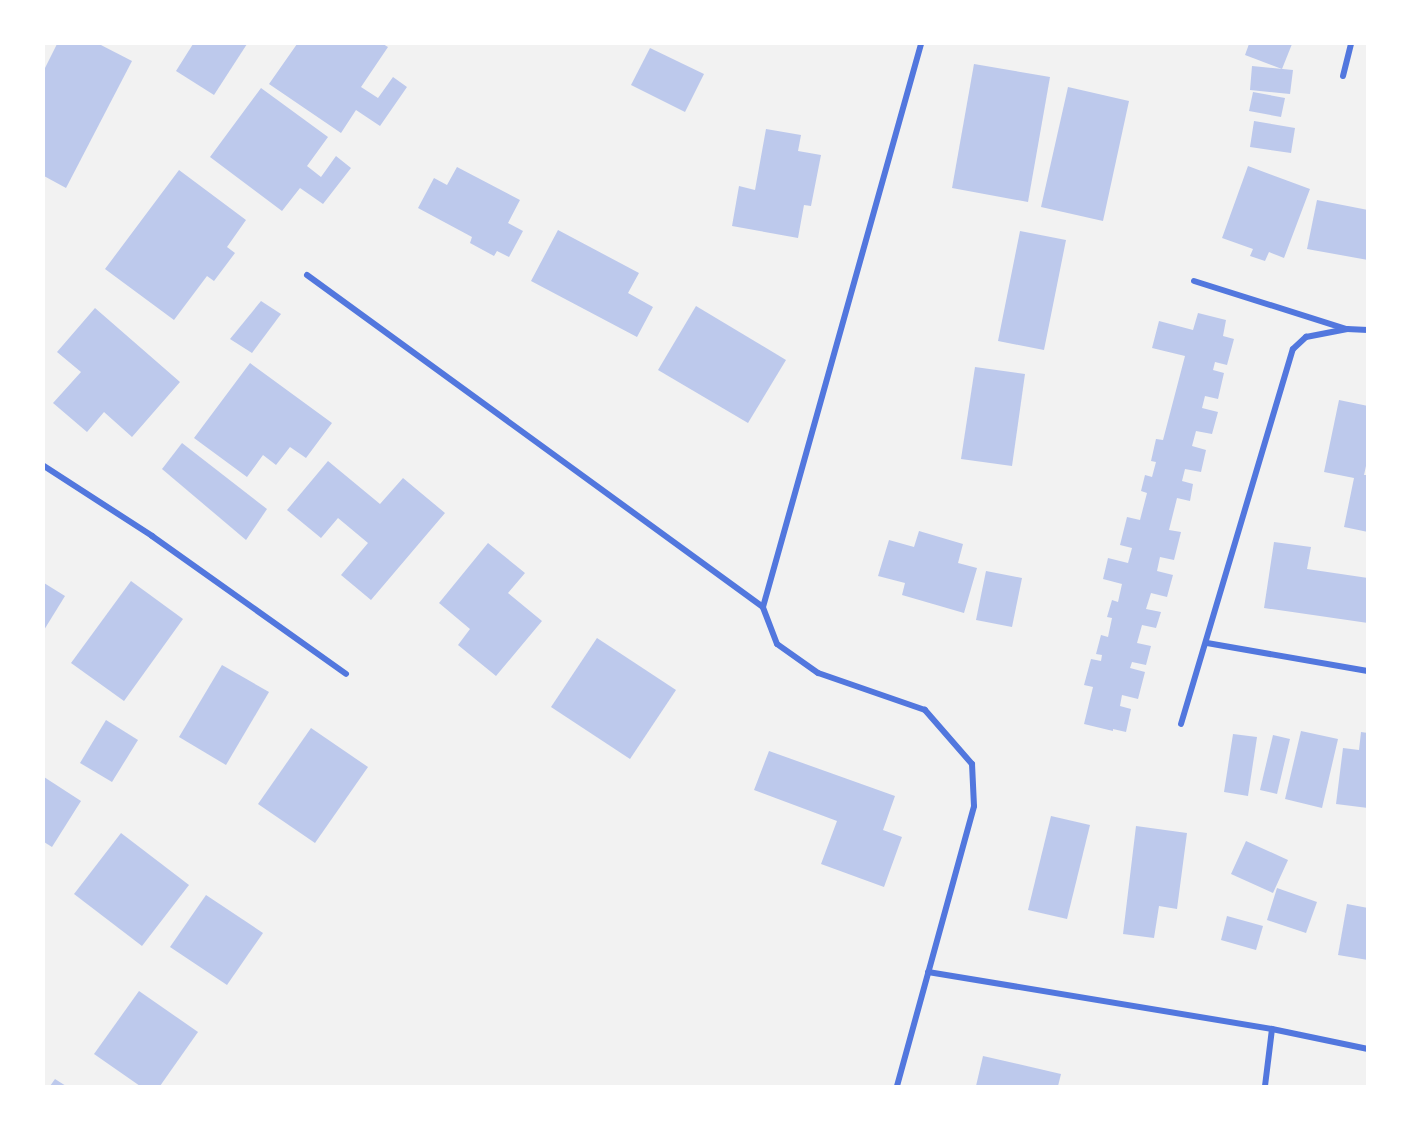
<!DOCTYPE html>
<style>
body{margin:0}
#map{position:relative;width:1411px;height:1130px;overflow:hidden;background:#f2f2f2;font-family:"Public Sans",sans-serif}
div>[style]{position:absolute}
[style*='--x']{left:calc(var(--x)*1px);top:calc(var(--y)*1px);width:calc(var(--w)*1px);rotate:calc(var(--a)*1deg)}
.building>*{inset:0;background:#bdc9ec}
.minor>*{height:6px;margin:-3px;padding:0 3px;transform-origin:3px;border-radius:3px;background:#5277de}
span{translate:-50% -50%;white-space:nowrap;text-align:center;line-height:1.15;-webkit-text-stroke:4.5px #fff;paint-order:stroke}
.frame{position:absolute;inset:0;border:45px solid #fff;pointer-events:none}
</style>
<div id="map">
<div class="building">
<div style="clip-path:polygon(57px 44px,99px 44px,132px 61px,66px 188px,44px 176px,44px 70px)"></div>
<div style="clip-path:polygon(193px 44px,247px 44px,214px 95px,176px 71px)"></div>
<div style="clip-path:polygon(297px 44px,383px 44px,388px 47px,361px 87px,378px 98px,393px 77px,407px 87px,380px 126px,356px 110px,341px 133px,269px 84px)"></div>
<div style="clip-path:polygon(1249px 44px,1292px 44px,1282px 69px,1245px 55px)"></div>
<div style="clip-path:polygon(650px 48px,704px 74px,685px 112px,631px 85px)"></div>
<div style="clip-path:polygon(974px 64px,1050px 77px,1028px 202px,952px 188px)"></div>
<div style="clip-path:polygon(1252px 66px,1293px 70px,1290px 94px,1250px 90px)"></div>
<div style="clip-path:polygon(1068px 87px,1129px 101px,1103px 221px,1041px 207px)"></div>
<div style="clip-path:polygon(261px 88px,328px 137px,307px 166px,321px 177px,336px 156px,351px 168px,323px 204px,300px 188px,282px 211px,210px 157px)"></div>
<div style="clip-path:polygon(1253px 92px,1285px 98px,1281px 117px,1249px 111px)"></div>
<div style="clip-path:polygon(1254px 121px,1295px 128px,1291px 153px,1250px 147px)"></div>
<div style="clip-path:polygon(766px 129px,801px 135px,798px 151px,821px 155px,811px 206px,804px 205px,798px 238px,732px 226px,739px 186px,755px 190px)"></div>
<div style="clip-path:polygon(1248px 166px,1310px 189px,1284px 258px,1269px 252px,1265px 261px,1250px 256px,1253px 249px,1222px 238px)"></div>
<div style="clip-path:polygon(457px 167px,520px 200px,508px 223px,523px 231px,509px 257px,497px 251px,494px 256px,470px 243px,472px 237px,418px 208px,434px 178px,447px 185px)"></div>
<div style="clip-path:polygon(179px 170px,246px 220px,227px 247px,235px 253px,214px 281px,207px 276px,174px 320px,105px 269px)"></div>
<div style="clip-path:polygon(1317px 200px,1368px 210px,1368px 260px,1307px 249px)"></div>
<div style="clip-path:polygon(558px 230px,639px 273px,628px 293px,653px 307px,637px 337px,531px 281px)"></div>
<div style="clip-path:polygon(1020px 231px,1066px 240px,1044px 350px,998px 341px)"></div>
<div style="clip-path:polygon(261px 301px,281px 314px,252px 353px,230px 339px)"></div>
<div style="clip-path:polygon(696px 306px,786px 360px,748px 423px,658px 370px)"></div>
<div style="clip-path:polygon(95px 308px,180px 382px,132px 437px,104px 412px,87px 432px,53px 403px,81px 372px,57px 352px)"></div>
<div style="clip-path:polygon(1198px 313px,1226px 320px,1223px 336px,1234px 339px,1227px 365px,1215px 362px,1213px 370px,1224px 373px,1218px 399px,1205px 396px,1202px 408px,1218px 412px,1212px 434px,1196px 431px,1192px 446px,1206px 450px,1201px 472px,1185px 469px,1182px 481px,1193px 484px,1190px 501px,1177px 498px,1169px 530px,1181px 532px,1174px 560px,1160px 557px,1157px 571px,1173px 575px,1167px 597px,1151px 593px,1146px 609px,1161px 612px,1156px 628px,1142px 625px,1137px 643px,1151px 646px,1146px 665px,1132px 662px,1130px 668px,1145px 672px,1138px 699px,1122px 695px,1120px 706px,1131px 709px,1126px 732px,1113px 729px,1113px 731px,1084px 724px,1093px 687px,1084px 685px,1091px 659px,1101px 661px,1102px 655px,1096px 654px,1101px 635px,1108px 637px,1112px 618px,1107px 617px,1112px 600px,1118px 602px,1122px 584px,1103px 579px,1108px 558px,1128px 563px,1132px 548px,1120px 545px,1127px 517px,1140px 520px,1147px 493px,1141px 491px,1145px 475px,1152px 477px,1156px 462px,1151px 461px,1156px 439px,1163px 440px,1185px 356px,1152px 348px,1159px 321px,1193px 330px)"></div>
<div style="clip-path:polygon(250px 363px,332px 423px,306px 458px,290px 447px,276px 465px,263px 455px,247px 477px,194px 438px)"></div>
<div style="clip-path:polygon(975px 367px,1025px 374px,1012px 466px,961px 459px)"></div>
<div style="clip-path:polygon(1339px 400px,1368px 406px,1368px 457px,1364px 475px,1368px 475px,1368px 532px,1344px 527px,1354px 478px,1324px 472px)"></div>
<div style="clip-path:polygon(182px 443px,267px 509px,246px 540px,162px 469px)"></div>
<div style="clip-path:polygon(328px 461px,380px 504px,403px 478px,445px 513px,371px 600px,341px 575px,368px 543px,338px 518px,321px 538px,287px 510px)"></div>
<div style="clip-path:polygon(919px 531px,963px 544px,958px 563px,977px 568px,964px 613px,902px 595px,905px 583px,878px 576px,889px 540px,914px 547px)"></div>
<div style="clip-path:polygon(1274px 542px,1311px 547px,1307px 569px,1368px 578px,1368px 623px,1264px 608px)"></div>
<div style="clip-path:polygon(488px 543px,525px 573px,508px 593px,542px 621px,496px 676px,458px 645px,470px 629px,439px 603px)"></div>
<div style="clip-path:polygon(986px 571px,1022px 578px,1012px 627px,976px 620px)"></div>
<div style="clip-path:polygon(131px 581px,183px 619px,124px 701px,71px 663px)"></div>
<div style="clip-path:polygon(44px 583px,65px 596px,44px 630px)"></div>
<div style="clip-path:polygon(597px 638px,676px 690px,630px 759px,551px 707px)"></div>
<div style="clip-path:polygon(222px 665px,269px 692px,226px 765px,179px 737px)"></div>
<div style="clip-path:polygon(106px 720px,138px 740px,112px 782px,80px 763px)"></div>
<div style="clip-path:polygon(311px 728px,368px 767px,315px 843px,258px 804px)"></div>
<div style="clip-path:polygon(1301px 731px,1338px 739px,1322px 808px,1285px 799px)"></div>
<div style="clip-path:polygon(1361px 732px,1368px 733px,1368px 808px,1336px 804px,1343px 748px,1359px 750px)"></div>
<div style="clip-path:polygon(1233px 734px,1257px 737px,1248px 796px,1224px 792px)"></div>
<div style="clip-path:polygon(1273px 735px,1290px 739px,1277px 794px,1260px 790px)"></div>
<div style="clip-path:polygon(769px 751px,895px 796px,883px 830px,902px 837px,884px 887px,821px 864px,837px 821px,754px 790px)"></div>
<div style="clip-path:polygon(44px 777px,81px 801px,52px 847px,44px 842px)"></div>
<div style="clip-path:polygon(1051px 816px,1090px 825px,1067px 919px,1028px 910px)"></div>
<div style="clip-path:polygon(1136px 826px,1187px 833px,1177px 909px,1159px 906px,1154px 938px,1123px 934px)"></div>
<div style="clip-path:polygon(121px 833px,189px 885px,142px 946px,74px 894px)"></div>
<div style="clip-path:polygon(1246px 841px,1288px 860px,1273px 893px,1231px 874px)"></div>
<div style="clip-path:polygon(1277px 888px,1317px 902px,1306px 933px,1267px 920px)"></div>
<div style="clip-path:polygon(206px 895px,263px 933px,227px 985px,170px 947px)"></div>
<div style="clip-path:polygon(1347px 904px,1368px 908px,1368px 960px,1338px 955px)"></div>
<div style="clip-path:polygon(1227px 916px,1263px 926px,1256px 950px,1221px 940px)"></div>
<div style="clip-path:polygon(139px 991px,198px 1032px,160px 1086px,140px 1086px,94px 1054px)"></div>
<div style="clip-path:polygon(983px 1056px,1061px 1074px,1058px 1086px,976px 1086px)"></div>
<div style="clip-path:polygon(55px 1079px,66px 1086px,50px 1086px)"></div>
</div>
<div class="minor">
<div style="--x:1343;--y:76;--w:33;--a:-76"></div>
<div style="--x:307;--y:275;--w:564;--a:36.06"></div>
<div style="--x:1194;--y:281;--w:159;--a:17.5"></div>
<div style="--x:44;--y:466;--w:129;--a:32.9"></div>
<div style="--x:152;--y:536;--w:238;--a:35.4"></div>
<div style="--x:1207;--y:643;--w:163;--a:9.9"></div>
<div style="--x:1181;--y:724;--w:391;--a:-73.4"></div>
<div style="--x:1293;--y:349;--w:18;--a:-43"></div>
<div style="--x:1306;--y:337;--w:42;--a:-11"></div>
<div style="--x:1347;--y:329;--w:21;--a:3"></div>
<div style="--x:928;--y:972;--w:349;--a:9.4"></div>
<div style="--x:1272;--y:1029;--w:98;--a:11.8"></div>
<div style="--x:897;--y:1086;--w:290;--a:-74.6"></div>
<div style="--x:974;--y:806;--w:42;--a:-92.7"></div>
<div style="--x:972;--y:764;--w:72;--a:-131"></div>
<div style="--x:925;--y:710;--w:113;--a:-160.9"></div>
<div style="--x:818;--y:673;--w:50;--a:-144.7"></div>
<div style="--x:777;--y:644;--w:40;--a:-111"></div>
<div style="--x:763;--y:607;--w:585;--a:-74.32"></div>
<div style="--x:1265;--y:1086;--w:57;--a:-83"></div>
</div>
<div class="frame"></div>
</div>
